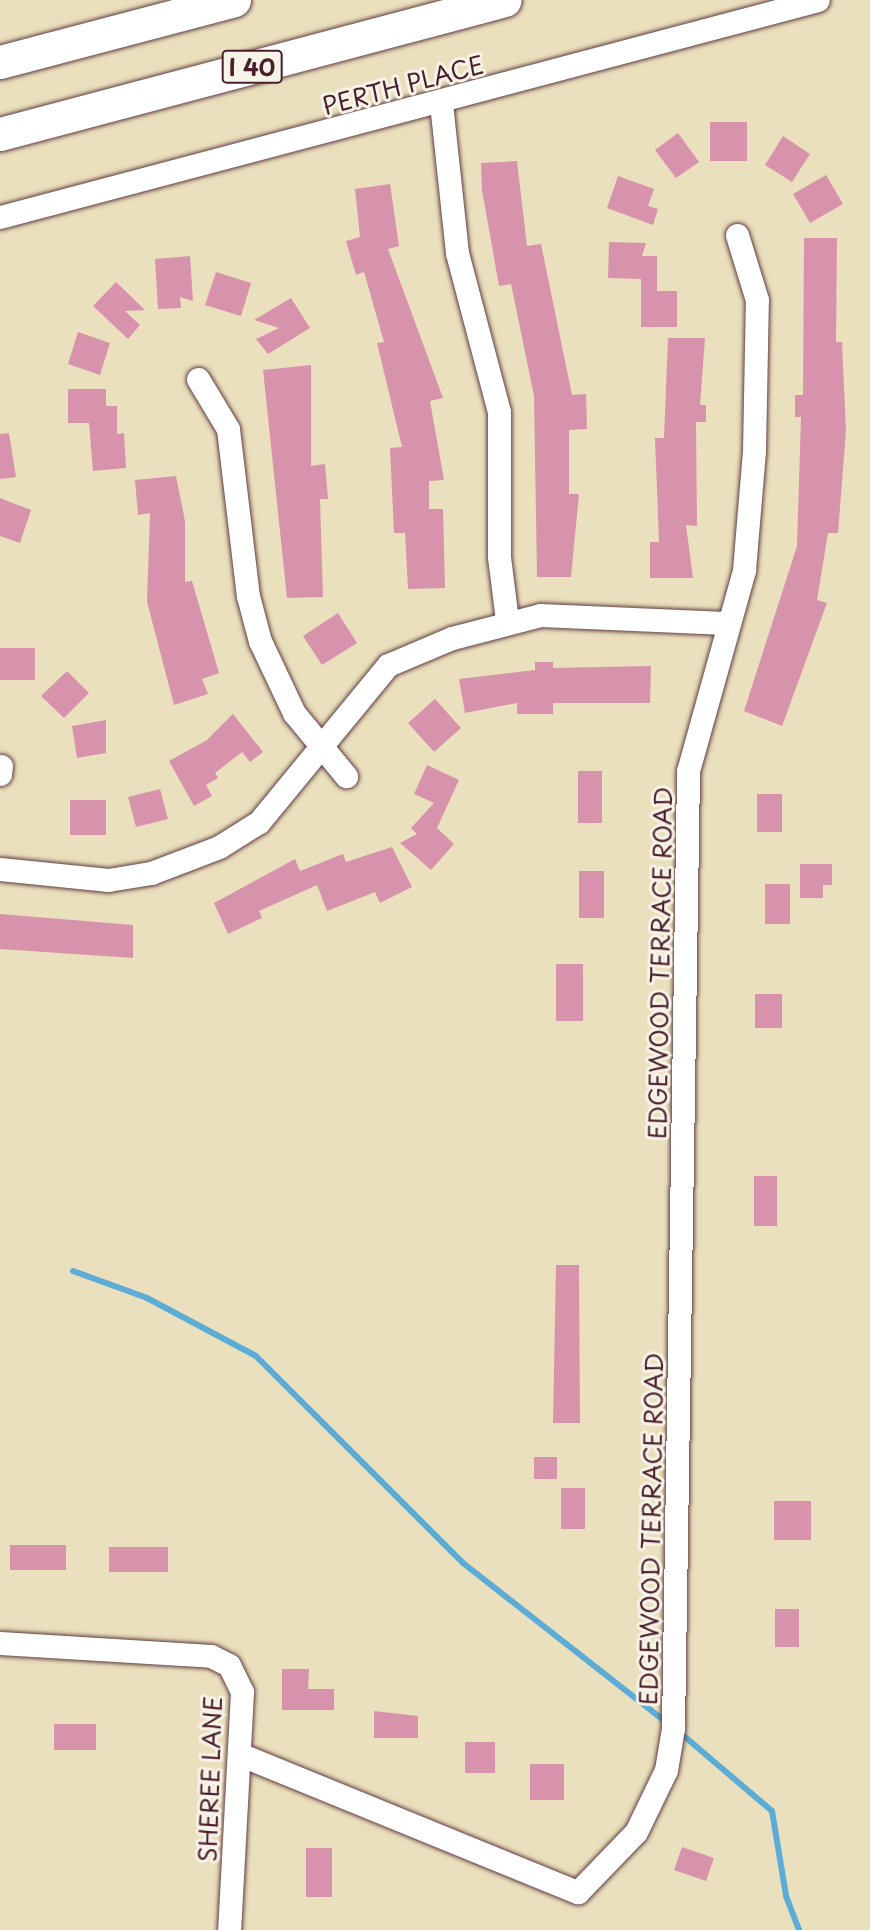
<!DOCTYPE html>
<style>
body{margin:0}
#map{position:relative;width:870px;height:1930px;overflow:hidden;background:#eae0bd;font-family:"Playpen Sans",sans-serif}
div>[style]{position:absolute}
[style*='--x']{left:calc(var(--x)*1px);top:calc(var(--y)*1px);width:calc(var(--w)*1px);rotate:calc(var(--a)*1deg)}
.stream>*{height:6px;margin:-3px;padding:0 3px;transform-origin:3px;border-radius:3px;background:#5cacd6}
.building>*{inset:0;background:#d893ac}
.roads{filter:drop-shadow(0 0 2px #623c41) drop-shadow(0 0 2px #623c41)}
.minor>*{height:23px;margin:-11.5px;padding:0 11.5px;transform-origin:11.5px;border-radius:11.5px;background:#fff}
.highway>*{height:33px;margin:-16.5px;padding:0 16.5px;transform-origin:16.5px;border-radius:16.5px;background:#fff}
span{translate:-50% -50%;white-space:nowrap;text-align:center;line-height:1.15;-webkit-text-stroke:6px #f7f3e8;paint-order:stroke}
.shield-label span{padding:2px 5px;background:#f7f3e8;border:2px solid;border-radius:5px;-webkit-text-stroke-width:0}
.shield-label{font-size:23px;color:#4a1f2b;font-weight:700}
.street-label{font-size:24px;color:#4a1f2b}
</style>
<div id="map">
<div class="stream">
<div style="--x:73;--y:1271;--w:79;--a:20"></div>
<div style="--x:147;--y:1298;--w:123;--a:28"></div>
<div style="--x:256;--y:1356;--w:293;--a:45"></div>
<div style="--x:463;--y:1563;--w:258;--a:38.1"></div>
<div style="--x:678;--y:1731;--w:123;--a:40.4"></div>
<div style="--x:772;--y:1811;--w:86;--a:80.6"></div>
<div style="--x:786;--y:1896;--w:36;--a:69"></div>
</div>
<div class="building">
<div style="clip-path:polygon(710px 122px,747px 122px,747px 161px,710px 161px)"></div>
<div style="clip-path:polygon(678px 133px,699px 162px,676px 178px,655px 150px)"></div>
<div style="clip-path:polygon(783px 136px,810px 154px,792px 182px,765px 165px)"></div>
<div style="clip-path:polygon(517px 161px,527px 246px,541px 244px,572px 395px,586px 394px,587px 429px,569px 430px,569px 494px,579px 494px,571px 577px,537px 577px,534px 396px,511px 284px,499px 286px,482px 190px,481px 163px)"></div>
<div style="clip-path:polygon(826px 175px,843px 204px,810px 223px,793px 194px)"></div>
<div style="clip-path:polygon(618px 176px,654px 189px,648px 206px,658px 209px,653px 225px,607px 208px)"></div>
<div style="clip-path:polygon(390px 184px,399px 246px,388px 249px,443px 398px,430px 401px,444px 480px,429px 481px,429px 509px,443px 509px,445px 588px,408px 589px,405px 533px,394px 533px,390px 448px,402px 447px,377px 343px,384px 342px,364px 272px,356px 275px,346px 241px,360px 237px,355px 189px)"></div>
<div style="clip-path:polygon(804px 238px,837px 238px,836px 342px,842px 342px,846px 431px,838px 533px,828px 533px,817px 600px,827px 603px,782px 726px,744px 711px,797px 546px,801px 417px,795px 417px,795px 395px,803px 395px)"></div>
<div style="clip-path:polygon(609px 242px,646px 243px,642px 256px,657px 256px,657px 291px,677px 291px,677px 327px,641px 327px,641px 279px,608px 278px)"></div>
<div style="clip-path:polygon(190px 256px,193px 301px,180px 297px,181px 308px,158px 309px,155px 259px)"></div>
<div style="clip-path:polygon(216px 272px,251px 283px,241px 316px,205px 305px)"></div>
<div style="clip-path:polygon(116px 282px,145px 310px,125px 311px,140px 325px,128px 339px,93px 306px)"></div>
<div style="clip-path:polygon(291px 298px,310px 328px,268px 354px,256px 339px,279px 328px,254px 320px)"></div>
<div style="clip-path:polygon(78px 332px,110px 343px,100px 375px,68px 364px)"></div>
<div style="clip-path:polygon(668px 338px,705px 338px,700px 405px,706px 405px,706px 422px,696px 422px,697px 526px,686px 525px,693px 578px,650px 578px,650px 542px,659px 542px,655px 438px,664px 438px)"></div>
<div style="clip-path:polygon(311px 365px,311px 466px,325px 464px,328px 499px,320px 499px,323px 597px,287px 598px,263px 370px)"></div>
<div style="clip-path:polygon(68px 389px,106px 389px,106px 406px,117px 406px,117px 434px,124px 433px,126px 468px,93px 471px,89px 423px,68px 423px)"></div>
<div style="clip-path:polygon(9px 433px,16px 477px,0 479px,0 434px)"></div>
<div style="clip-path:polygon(176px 476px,185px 521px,185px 582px,192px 581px,219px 673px,202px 679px,208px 694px,174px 705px,147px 602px,150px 513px,138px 515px,135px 480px)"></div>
<div style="clip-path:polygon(0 498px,31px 510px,20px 543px,0 536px)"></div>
<div style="clip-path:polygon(338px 613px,357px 643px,322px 665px,303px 636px)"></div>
<div style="clip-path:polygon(0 648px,35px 648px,35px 680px,0 680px)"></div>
<div style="clip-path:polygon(535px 662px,553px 662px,553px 668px,651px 666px,650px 703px,553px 703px,553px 714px,517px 714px,517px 703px,465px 713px,459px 679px,535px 670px)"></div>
<div style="clip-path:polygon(67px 671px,89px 693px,64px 718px,41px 696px)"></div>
<div style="clip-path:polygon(435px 699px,461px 728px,434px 752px,408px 723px)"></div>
<div style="clip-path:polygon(233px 714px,263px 752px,250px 762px,242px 752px,215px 773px,218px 778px,206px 785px,212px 796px,194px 806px,169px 761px,207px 740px)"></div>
<div style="clip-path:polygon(106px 720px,106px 753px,77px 758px,72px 726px)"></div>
<div style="clip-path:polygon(427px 765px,459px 780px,437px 828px,454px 844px,431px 870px,400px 843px,417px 834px,411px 828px,434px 803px,414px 794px)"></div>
<div style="clip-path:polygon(578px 771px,602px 771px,602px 823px,578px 823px)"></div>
<div style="clip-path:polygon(160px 789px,168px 819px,136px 827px,128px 797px)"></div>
<div style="clip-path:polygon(757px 794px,782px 794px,782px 832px,757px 832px)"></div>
<div style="clip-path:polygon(70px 800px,106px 800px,106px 835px,70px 835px)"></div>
<div style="clip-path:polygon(392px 847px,412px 887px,380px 903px,375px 892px,327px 911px,317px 885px,259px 911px,262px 918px,228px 934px,214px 903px,295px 859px,300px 871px,343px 854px,346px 862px)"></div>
<div style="clip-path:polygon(800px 864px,832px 864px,832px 885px,823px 885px,823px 898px,800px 898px)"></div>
<div style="clip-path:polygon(579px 871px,604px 871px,604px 918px,579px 918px)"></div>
<div style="clip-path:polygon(765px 884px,790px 884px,790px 924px,765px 924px)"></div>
<div style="clip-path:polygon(0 914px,133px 925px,133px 958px,0 949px)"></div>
<div style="clip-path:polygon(556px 964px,583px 964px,583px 1021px,556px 1021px)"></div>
<div style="clip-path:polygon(755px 994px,782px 994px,782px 1028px,755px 1028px)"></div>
<div style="clip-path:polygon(754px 1176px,777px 1176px,777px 1226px,754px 1226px)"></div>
<div style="clip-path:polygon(556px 1265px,579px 1265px,580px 1423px,553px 1423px)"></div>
<div style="clip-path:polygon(534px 1457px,557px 1457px,557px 1479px,534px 1479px)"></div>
<div style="clip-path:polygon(561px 1488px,585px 1488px,585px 1529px,561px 1529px)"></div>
<div style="clip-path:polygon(774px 1501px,811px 1501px,811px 1540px,774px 1540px)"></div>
<div style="clip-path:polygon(10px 1545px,66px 1545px,66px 1570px,10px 1570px)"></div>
<div style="clip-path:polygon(109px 1547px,168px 1547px,168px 1572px,109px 1572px)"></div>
<div style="clip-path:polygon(775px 1609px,799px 1609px,799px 1647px,775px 1647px)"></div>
<div style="clip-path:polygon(282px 1669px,309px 1669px,308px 1689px,334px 1689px,334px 1710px,282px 1710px)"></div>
<div style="clip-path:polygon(374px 1711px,418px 1716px,418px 1738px,374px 1738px)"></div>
<div style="clip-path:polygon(54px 1724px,96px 1724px,96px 1750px,54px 1750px)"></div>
<div style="clip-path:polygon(465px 1742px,495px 1742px,495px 1773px,465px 1773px)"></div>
<div style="clip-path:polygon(530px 1764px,564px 1764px,564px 1800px,530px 1800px)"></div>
<div style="clip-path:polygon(682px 1847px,714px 1858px,706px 1881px,674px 1870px)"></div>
<div style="clip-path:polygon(306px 1848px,332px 1848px,332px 1897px,306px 1897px)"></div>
</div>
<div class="roads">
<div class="minor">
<div style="--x:441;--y:103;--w:151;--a:83.9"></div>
<div style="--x:457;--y:253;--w:164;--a:75.2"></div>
<div style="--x:499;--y:412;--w:145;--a:90"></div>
<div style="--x:499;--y:557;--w:64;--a:82.8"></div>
<div style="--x:0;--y:217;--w:846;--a:-14.86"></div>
<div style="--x:198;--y:379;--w:58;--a:59"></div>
<div style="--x:228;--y:429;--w:168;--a:83.2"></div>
<div style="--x:248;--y:596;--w:47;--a:75.1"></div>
<div style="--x:260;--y:641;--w:80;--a:64.7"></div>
<div style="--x:294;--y:713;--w:82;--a:50.5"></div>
<div style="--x:0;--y:774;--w:8;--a:-83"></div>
<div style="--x:0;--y:869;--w:109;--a:5.8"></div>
<div style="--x:108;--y:880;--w:44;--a:-9.2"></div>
<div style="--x:151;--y:873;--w:73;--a:-20.9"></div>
<div style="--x:219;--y:847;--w:47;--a:-32"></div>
<div style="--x:259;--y:822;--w:203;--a:-50.6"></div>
<div style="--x:388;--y:665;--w:69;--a:-22.9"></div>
<div style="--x:452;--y:638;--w:91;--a:-14.6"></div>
<div style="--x:540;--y:615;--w:186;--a:2.5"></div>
<div style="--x:0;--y:1643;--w:211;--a:3.5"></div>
<div style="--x:211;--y:1656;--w:20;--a:27"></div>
<div style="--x:229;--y:1665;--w:30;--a:64"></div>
<div style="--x:242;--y:1692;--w:238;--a:93.1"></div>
<div style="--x:239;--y:1754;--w:366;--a:22.2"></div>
<div style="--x:578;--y:1892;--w:83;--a:-46"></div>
<div style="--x:636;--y:1832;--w:69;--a:-64.2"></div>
<div style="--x:666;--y:1770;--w:43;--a:-80.5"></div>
<div style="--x:673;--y:1728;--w:957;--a:-89.1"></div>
<div style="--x:688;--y:771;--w:209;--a:-74.4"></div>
<div style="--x:744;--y:570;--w:119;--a:-85.2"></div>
<div style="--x:754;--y:451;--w:151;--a:-88.9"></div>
<div style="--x:757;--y:300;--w:68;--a:-107.1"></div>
</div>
<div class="highway">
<div style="--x:0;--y:62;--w:242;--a:-14.8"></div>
<div style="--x:0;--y:134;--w:522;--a:-14.86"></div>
</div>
</div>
<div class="shield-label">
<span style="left:252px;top:67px">I 40</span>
</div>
<div class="street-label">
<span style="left:403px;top:85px;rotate:-15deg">PERTH PLACE</span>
<span style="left:660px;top:963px;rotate:-89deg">EDGEWOOD TERRACE ROAD</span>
<span style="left:651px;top:1529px;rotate:-89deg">EDGEWOOD TERRACE ROAD</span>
<span style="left:210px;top:1779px;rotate:-88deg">SHEREE LANE</span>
</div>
</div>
